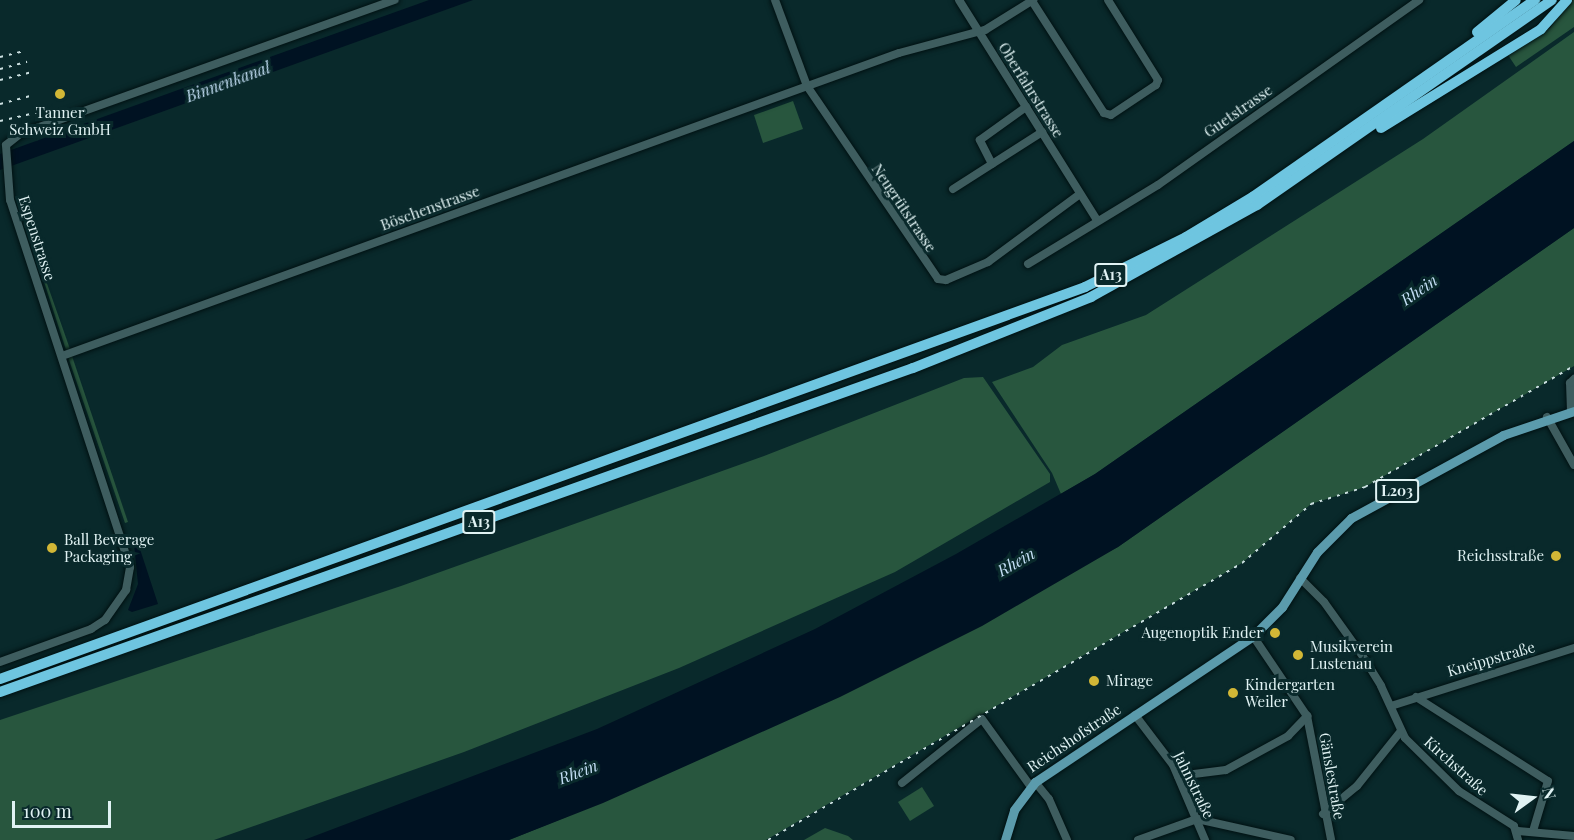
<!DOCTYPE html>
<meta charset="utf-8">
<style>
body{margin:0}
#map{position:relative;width:1574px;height:840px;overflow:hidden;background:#09292b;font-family:"Playfair Display",serif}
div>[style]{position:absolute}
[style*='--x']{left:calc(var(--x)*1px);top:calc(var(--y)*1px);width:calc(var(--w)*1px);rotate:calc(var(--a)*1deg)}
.green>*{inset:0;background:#28563e}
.water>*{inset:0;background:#001222}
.roads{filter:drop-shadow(0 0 2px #001112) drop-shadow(0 0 2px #001112)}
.minor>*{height:8px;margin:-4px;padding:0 4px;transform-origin:4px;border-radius:4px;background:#3e5d5f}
.major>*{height:9px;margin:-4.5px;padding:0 4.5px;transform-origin:4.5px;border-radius:4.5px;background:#5b9bac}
.highway>*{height:10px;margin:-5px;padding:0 5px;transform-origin:5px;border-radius:5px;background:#6ec5e0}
.rail>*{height:2px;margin-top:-1px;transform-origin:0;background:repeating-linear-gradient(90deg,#cadedf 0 3px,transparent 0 9px)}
.dots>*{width:16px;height:16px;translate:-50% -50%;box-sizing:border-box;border:3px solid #09292b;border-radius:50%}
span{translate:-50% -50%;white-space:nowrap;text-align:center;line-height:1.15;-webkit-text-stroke:6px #09292b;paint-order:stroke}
.shield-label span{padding:2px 4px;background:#09292b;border:2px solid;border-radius:4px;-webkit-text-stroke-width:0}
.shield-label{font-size:14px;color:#e0f2f3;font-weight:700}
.street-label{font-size:15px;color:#e0f2f3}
.poi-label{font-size:15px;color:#e0f2f3}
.left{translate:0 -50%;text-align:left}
.right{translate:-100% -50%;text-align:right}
.water-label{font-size:16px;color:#c4dff5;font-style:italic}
.north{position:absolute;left:1502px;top:768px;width:60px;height:60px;-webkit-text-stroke:4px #09292b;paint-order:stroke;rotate:75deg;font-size:16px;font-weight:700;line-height:24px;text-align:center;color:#e0f2f3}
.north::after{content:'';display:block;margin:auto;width:21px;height:27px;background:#e0f2f3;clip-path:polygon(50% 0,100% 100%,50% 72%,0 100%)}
.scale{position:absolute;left:12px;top:801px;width:99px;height:27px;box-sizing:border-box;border:3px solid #e0f2f3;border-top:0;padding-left:8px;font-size:18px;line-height:21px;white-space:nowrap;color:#e0f2f3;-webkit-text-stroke:4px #09292b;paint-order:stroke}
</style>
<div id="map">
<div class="green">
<div style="clip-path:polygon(1570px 0,1574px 0,1574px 27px,1516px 67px,1508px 55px,1550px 28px)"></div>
<div style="clip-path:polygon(1574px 32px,1574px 141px,1095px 474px,1061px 494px,1052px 473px,992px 382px,1033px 367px,1062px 345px,1146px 315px,1423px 139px)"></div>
<div style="clip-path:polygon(793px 101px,803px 129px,763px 143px,754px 115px)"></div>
<div style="clip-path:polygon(19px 204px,70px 349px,66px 350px)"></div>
<div style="clip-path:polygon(1574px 228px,1574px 366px,1365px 487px,1311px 504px,1242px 563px,766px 840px,509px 840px,566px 817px,1118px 547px)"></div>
<div style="clip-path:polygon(72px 356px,128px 522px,125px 523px,68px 357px)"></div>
<div style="clip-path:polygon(983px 377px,1050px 474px,1050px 482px,895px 572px,679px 668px,464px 752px,214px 840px,0 840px,0 720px,401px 586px,764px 456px,964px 378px)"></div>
<div style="clip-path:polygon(922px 787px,934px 806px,910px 821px,898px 802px)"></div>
<div style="clip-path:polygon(825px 828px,848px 836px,853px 840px,804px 840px)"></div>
</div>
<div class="water">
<div style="clip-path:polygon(429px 0,473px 0,0 170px,0 154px)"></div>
<div style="clip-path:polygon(1574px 141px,1574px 228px,1118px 547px,982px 626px,840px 697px,603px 803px,509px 840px,304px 840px,597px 729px,815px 629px,956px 554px,1095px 474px)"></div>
<div style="clip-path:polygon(138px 543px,158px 604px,132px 612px,128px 610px,138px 584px,134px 544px)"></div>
</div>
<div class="roads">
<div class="minor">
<div style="--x:775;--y:0;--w:92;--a:69.6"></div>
<div style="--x:807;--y:86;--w:233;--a:55.8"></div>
<div style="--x:938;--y:279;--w:8;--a:7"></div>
<div style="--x:946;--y:280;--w:46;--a:-23.2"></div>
<div style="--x:988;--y:262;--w:114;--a:-36.5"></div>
<div style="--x:959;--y:0;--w:260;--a:57.9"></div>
<div style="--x:1032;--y:1;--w:133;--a:57.3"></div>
<div style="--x:1104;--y:113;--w:7;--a:16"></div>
<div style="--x:1111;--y:115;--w:54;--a:-33.7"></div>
<div style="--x:1156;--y:85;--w:5;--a:-68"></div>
<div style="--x:1158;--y:80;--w:94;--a:-122"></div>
<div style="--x:992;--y:164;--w:27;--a:-117"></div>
<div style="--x:980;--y:140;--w:57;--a:-35.7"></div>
<div style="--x:953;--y:189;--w:106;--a:-32.6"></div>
<div style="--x:1028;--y:264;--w:152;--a:-31.3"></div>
<div style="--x:1158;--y:185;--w:320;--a:-35.3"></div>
<div style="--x:62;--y:356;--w:890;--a:-19.9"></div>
<div style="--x:899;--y:53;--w:89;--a:-15"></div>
<div style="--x:985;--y:30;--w:57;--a:-32"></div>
<div style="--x:1571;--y:411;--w:28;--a:-92"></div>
<div style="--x:1570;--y:383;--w:6;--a:-45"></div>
<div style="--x:1547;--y:417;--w:55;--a:60.6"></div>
<div style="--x:1300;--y:578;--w:34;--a:45"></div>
<div style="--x:1324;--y:602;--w:65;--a:54.4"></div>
<div style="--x:1362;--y:655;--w:36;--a:58"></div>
<div style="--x:1381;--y:686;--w:57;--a:65.2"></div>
<div style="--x:1405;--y:738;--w:76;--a:44.5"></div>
<div style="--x:1459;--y:791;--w:65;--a:32.5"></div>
<div style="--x:1514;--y:826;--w:15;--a:74"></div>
<div style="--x:1253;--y:636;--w:97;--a:56"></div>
<div style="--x:1307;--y:716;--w:126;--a:79"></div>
<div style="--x:0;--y:662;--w:97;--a:-19.9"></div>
<div style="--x:91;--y:629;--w:17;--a:-33"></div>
<div style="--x:105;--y:620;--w:37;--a:-55"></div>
<div style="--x:126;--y:590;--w:23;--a:-80"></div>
<div style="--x:130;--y:567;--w:386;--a:-108.1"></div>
<div style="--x:10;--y:200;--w:55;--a:-94.2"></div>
<div style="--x:6;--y:145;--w:18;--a:-38"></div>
<div style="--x:20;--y:134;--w:398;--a:-19.7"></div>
<div style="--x:1416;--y:697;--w:156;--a:32.5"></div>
<div style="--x:1548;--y:781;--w:52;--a:106.7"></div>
<div style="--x:1391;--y:706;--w:192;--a:-17.6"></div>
<div style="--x:1135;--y:715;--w:63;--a:52.8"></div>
<div style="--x:1173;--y:765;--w:82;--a:66.9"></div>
<div style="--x:1178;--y:776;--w:48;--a:-7.1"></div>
<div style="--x:1226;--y:770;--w:71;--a:-28.7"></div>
<div style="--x:1288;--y:736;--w:28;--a:-46"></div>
<div style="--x:1035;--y:782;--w:22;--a:51"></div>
<div style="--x:1049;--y:799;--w:45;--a:66.3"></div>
<div style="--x:902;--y:783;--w:102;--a:-38.7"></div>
<div style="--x:982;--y:719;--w:84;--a:54.2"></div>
<div style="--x:1323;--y:814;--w:44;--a:-39.5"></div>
<div style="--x:1357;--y:786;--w:70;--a:-51.3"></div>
<div style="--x:1197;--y:819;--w:96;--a:12.6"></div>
<div style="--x:1518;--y:831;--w:56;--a:5.1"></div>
<div style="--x:1138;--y:840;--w:63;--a:-19.6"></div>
</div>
<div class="major">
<div style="--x:1005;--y:840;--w:31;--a:-73"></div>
<div style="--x:1014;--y:810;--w:35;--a:-53"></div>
<div style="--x:1035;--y:782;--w:262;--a:-33.8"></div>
<div style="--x:1253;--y:636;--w:41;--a:-45"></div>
<div style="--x:1282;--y:607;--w:65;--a:-57.5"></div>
<div style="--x:1317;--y:552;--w:48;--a:-45"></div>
<div style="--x:1351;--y:518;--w:173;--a:-28.6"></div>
<div style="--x:1503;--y:435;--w:75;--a:-18.7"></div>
</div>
<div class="highway">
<div style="--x:1477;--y:32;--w:50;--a:-39.4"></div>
<div style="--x:1381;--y:128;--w:188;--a:-31.7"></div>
<div style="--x:1541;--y:29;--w:39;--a:-48"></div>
<div style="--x:0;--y:679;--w:1154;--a:-19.86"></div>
<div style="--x:1085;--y:287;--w:113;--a:-26.3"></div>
<div style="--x:1186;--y:237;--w:79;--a:-31.1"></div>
<div style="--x:1254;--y:196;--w:343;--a:-34.9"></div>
<div style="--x:0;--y:692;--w:969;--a:-19.54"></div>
<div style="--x:913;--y:368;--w:192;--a:-21.7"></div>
<div style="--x:1091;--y:297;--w:190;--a:-29"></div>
<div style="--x:1257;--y:205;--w:359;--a:-34.8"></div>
</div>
</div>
<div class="rail">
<div style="--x:0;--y:57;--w:25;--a:-14"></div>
<div style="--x:0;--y:69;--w:28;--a:-15"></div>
<div style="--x:0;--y:80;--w:30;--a:-14"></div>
<div style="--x:0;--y:104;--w:35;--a:-15"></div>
<div style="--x:0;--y:121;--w:39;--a:-13"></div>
<div style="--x:768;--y:840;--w:549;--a:-30.3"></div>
<div style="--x:1242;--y:563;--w:91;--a:-40.5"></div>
<div style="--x:1311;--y:504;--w:57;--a:-17.5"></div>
<div style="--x:1365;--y:487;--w:241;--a:-30.1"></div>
</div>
<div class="dots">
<div style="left:60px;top:94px;background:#d2b736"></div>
<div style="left:52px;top:548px;background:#d2b736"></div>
<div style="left:1556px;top:556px;background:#d2b736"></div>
<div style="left:1275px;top:633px;background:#d2b736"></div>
<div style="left:1298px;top:655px;background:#d2b736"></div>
<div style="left:1094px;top:681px;background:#d2b736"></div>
<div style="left:1233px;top:693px;background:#d2b736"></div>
</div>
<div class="shield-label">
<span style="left:1111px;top:275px">A13</span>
<span style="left:1397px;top:491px">L203</span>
<span style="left:479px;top:522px">A13</span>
</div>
<div class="street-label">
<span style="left:1031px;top:90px;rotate:58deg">Oberfahrstrasse</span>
<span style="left:1238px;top:111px;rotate:-35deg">Guetstrasse</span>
<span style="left:430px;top:208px;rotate:-20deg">Böschenstrasse</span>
<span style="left:904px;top:208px;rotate:56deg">Neugrütstrasse</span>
<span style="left:37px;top:238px;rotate:72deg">Espenstrasse</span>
<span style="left:1491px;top:659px;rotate:-16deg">Kneippstraße</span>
<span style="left:1074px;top:738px;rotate:-34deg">Reichshofstraße</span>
<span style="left:1456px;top:766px;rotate:42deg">Kirchstraße</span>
<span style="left:1332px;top:776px;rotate:80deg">Gänslestraße</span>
<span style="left:1194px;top:785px;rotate:64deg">Jahnstraße</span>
</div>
<div class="poi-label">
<span style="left:60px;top:121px">Tanner<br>Schweiz GmbH</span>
<span class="left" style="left:64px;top:548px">Ball Beverage<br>Packaging</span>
<span class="right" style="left:1544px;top:556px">Reichsstraße</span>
<span class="right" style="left:1263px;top:633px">Augenoptik Ender</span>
<span class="left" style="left:1310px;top:655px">Musikverein<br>Lustenau</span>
<span class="left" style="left:1106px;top:681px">Mirage</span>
<span class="left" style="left:1245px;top:693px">Kindergarten<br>Weiler</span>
</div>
<div class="water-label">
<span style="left:228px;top:82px;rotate:-20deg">Binnenkanal</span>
<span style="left:1419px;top:290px;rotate:-35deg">Rhein</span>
<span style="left:1016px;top:562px;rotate:-30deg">Rhein</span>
<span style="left:578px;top:772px;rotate:-21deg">Rhein</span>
</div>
<div class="north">N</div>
<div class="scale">100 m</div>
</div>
